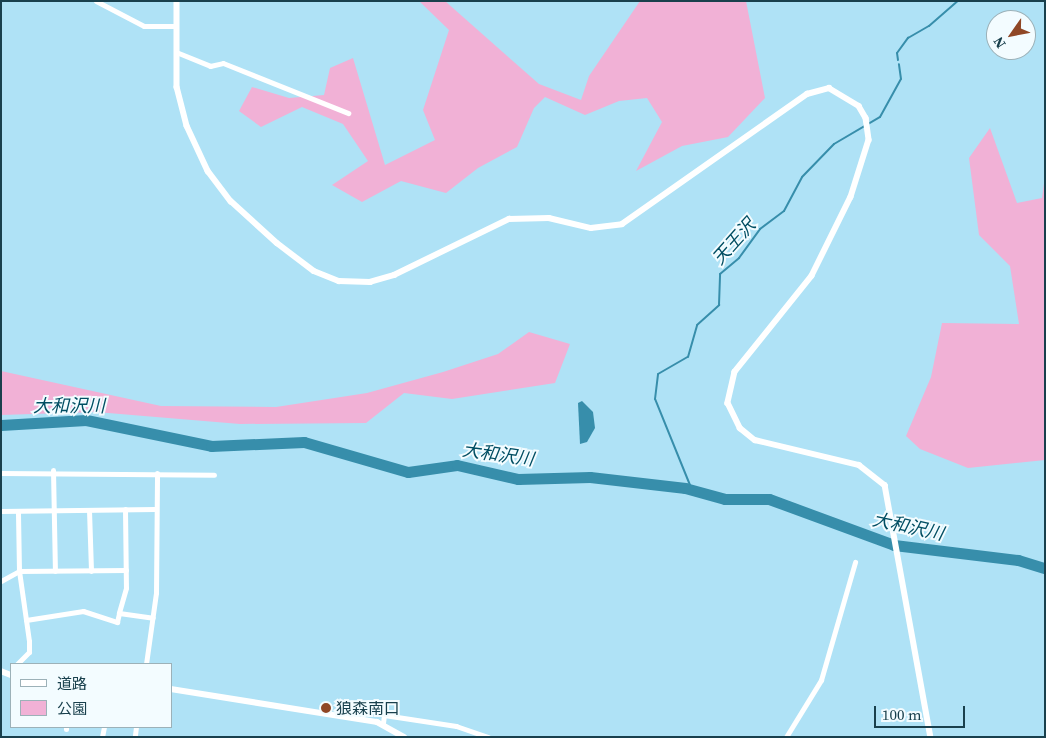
<!DOCTYPE html>
<meta charset="utf-8">
<style>
body{margin:0}
#map{position:relative;width:1046px;height:738px;overflow:hidden;background:#afe2f6;font-family:"Source Serif 4","Noto Sans JP",serif}
div>[style]{position:absolute}
[style*='--x']{left:calc(var(--x)*1px);top:calc(var(--y)*1px);width:calc(var(--w)*1px);rotate:calc(var(--a)*1deg)}
.green>*{inset:0;background:#f1b1d6}
.water>*{inset:0;background:#378eab}
.stream>*{height:2px;margin:-1px;padding:0 1px;transform-origin:1px;border-radius:1px;background:#378eab}
.river>*{height:11px;margin:-5.5px;padding:0 5.5px;transform-origin:5.5px;border-radius:5.5px;background:#378eab}
.minor>*{height:5px;margin:-2.5px;padding:0 2.5px;transform-origin:2.5px;border-radius:2.5px;background:#fff}
.tertiary>*{height:5.5px;margin:-2.75px;padding:0 2.75px;transform-origin:2.75px;border-radius:2.75px;background:#fff}
.dots>*{width:14px;height:14px;translate:-50% -50%;box-sizing:border-box;border:2px solid #f3fcff;border-radius:50%}
span{translate:-50% -50%;white-space:nowrap;text-align:center;line-height:1.15;-webkit-text-stroke:4px #f3fcff;paint-order:stroke}
.poi-label{font-size:16px;color:#19404d}
.left{translate:0 -50%;text-align:left}
.water-label{font-size:18px;color:#004e63;font-style:italic}
.frame{position:absolute;inset:0;border:2px solid #19404d;pointer-events:none}
.legend{position:absolute;left:10px;top:663px;width:162px;height:65px;box-sizing:border-box;background:#f3fcff;border:1px solid #9cb1b8;margin:0;padding:6px 9px;list-style:none;font-size:15px;color:#19404d}
.legend li{display:flex;align-items:center;gap:10px;height:25px}
.legend b{width:25px;border:1px solid #9cb1b8}
.north{position:absolute;left:986px;top:10px;width:50px;height:50px;box-sizing:border-box;background:#f3fcff;border:1px solid #9cb1b8;border-radius:50%;rotate:237deg;font-size:14px;font-weight:700;line-height:20px;text-align:center;color:#19404d}
.north::after{content:'';display:block;margin:auto;width:18px;height:22px;background:#8f4726;clip-path:polygon(50% 0,100% 100%,50% 72%,0 100%)}
.scale{position:absolute;left:874px;top:706px;width:91px;height:22px;box-sizing:border-box;border:2px solid #19404d;border-top:0;padding-left:6px;font-size:15px;line-height:18px;white-space:nowrap;color:#19404d;-webkit-text-stroke:4px #f3fcff;paint-order:stroke}
</style>
<div id="map">
<div class="green">
<div style="clip-path:polygon(419px 1px,445px 1px,539px 84px,581px 100px,589px 76px,640px 1px,746px 1px,765px 98px,728px 137px,682px 146px,636px 171px,662px 122px,647px 98px,619px 101px,585px 115px,545px 97px,534px 108px,517px 147px,478px 168px,446px 193px,401px 181px,362px 202px,332px 185px,368px 161px,343px 124px,302px 107px,261px 127px,239px 111px,252px 87px,289px 98px,324px 95px,330px 68px,353px 58px,385px 165px,435px 140px,423px 110px,449px 30px)"></div>
<div style="clip-path:polygon(990px 128px,1017px 203px,1042px 198px,1045px 176px,1045px 460px,968px 468px,920px 449px,906px 436px,931px 377px,942px 323px,1019px 324px,1010px 266px,979px 235px,969px 158px)"></div>
<div style="clip-path:polygon(529px 332px,570px 344px,555px 383px,452px 399px,404px 393px,366px 423px,240px 424px,96px 412px,1px 415px,1px 371px,161px 406px,276px 407px,367px 393px,443px 372px,498px 354px)"></div>
</div>
<div class="water">
<div style="clip-path:polygon(582px 401px,593px 412px,595px 428px,587px 442px,580px 444px,578px 403px)"></div>
</div>
<div class="stream">
<div style="--x:898;--y:60;--w:7;--a:-98"></div>
<div style="--x:897;--y:53;--w:19;--a:-54"></div>
<div style="--x:908;--y:38;--w:24;--a:-30"></div>
<div style="--x:929;--y:26;--w:38;--a:-41"></div>
<div style="--x:692;--y:490;--w:98;--a:-112.1"></div>
<div style="--x:655;--y:399;--w:25;--a:-83"></div>
<div style="--x:658;--y:374;--w:34;--a:-30"></div>
<div style="--x:688;--y:357;--w:33;--a:-74"></div>
<div style="--x:697;--y:325;--w:30;--a:-42"></div>
<div style="--x:719;--y:305;--w:31;--a:-88"></div>
<div style="--x:720;--y:274;--w:25;--a:-40"></div>
<div style="--x:739;--y:258;--w:36;--a:-54"></div>
<div style="--x:760;--y:229;--w:30;--a:-37"></div>
<div style="--x:784;--y:211;--w:38;--a:-62"></div>
<div style="--x:802;--y:177;--w:46;--a:-45.9"></div>
<div style="--x:834;--y:144;--w:53;--a:-30.4"></div>
<div style="--x:880;--y:117;--w:43;--a:-61.1"></div>
<div style="--x:901;--y:79;--w:15;--a:-98"></div>
</div>
<div class="river">
<div style="--x:1;--y:425;--w:85;--a:-3.4"></div>
<div style="--x:86;--y:420;--w:128;--a:11.7"></div>
<div style="--x:211;--y:446;--w:93;--a:-2.5"></div>
<div style="--x:304;--y:442;--w:108;--a:16.1"></div>
<div style="--x:408;--y:472;--w:49;--a:-8.1"></div>
<div style="--x:457;--y:465;--w:63;--a:12.9"></div>
<div style="--x:518;--y:479;--w:72;--a:-1.6"></div>
<div style="--x:590;--y:477;--w:96;--a:6.6"></div>
<div style="--x:685;--y:488;--w:41;--a:15.4"></div>
<div style="--x:725;--y:499;--w:44;--a:0"></div>
<div style="--x:769;--y:499;--w:133;--a:20.2"></div>
<div style="--x:894;--y:545;--w:125;--a:6.9"></div>
<div style="--x:1018;--y:560;--w:28;--a:17"></div>
</div>
<div class="minor">
<div style="--x:96;--y:1;--w:54;--a:27.5"></div>
<div style="--x:144;--y:26;--w:32;--a:0"></div>
<div style="--x:176;--y:52;--w:37;--a:22"></div>
<div style="--x:210;--y:66;--w:13;--a:-13"></div>
<div style="--x:223;--y:63;--w:135;--a:21.8"></div>
<div style="--x:53;--y:470;--w:101;--a:88.9"></div>
<div style="--x:1;--y:473;--w:213;--a:0.5"></div>
<div style="--x:125;--y:509;--w:79;--a:89.3"></div>
<div style="--x:126;--y:588;--w:26;--a:106"></div>
<div style="--x:119;--y:613;--w:34;--a:8"></div>
<div style="--x:89;--y:510;--w:61;--a:88.1"></div>
<div style="--x:1;--y:511;--w:154;--a:-0.7"></div>
<div style="--x:1;--y:581;--w:21;--a:-29"></div>
<div style="--x:19;--y:571;--w:107;--a:-0.5"></div>
<div style="--x:26;--y:620;--w:58;--a:-9"></div>
<div style="--x:83;--y:611;--w:36;--a:18"></div>
<div style="--x:117;--y:622;--w:9;--a:-77"></div>
<div style="--x:17;--y:664;--w:17;--a:-45"></div>
<div style="--x:29;--y:652;--w:11;--a:-90"></div>
<div style="--x:29;--y:641;--w:71;--a:-98.1"></div>
<div style="--x:19;--y:571;--w:60;--a:-91"></div>
<div style="--x:146;--y:664;--w:72;--a:-82"></div>
<div style="--x:156;--y:593;--w:120;--a:-89.5"></div>
<div style="--x:383;--y:723;--w:8;--a:-83"></div>
<div style="--x:384;--y:715;--w:73;--a:8.7"></div>
<div style="--x:456;--y:726;--w:34;--a:19"></div>
<div style="--x:66;--y:729;--w:2;--a:-90"></div>
<div style="--x:135;--y:735;--w:8;--a:-83"></div>
<div style="--x:102;--y:737;--w:10;--a:-79"></div>
<div style="--x:786;--y:737;--w:67;--a:-58.4"></div>
<div style="--x:821;--y:680;--w:123;--a:-73.9"></div>
</div>
<div class="tertiary">
<div style="--x:177;--y:1;--w:86;--a:90"></div>
<div style="--x:177;--y:87;--w:40;--a:75.6"></div>
<div style="--x:187;--y:126;--w:50;--a:65"></div>
<div style="--x:208;--y:171;--w:38;--a:53"></div>
<div style="--x:231;--y:201;--w:62;--a:42.4"></div>
<div style="--x:277;--y:243;--w:46;--a:37.1"></div>
<div style="--x:314;--y:271;--w:27;--a:22"></div>
<div style="--x:339;--y:281;--w:31;--a:2"></div>
<div style="--x:370;--y:282;--w:25;--a:-16"></div>
<div style="--x:394;--y:275;--w:128;--a:-26"></div>
<div style="--x:509;--y:219;--w:40;--a:-1.4"></div>
<div style="--x:549;--y:218;--w:43;--a:13.4"></div>
<div style="--x:591;--y:228;--w:31;--a:-7"></div>
<div style="--x:622;--y:224;--w:226;--a:-35.1"></div>
<div style="--x:807;--y:94;--w:23;--a:-15"></div>
<div style="--x:829;--y:88;--w:35;--a:31"></div>
<div style="--x:859;--y:106;--w:14;--a:60"></div>
<div style="--x:866;--y:118;--w:22;--a:82"></div>
<div style="--x:869;--y:140;--w:60;--a:107.5"></div>
<div style="--x:851;--y:197;--w:88;--a:116.3"></div>
<div style="--x:812;--y:276;--w:123;--a:128.7"></div>
<div style="--x:735;--y:372;--w:32;--a:103"></div>
<div style="--x:728;--y:403;--w:28;--a:64"></div>
<div style="--x:740;--y:428;--w:19;--a:39"></div>
<div style="--x:755;--y:440;--w:107;--a:13.5"></div>
<div style="--x:859;--y:465;--w:33;--a:38"></div>
<div style="--x:885;--y:485;--w:256;--a:79.7"></div>
<div style="--x:1;--y:671;--w:11;--a:22"></div>
<div style="--x:171;--y:689;--w:209;--a:9.1"></div>
<div style="--x:377;--y:722;--w:31;--a:29"></div>
</div>
<div class="dots">
<div style="left:326px;top:708px;background:#8f4726"></div>
</div>
<div class="poi-label">
<span class="left" style="left:336px;top:708px">狼森南口</span>
</div>
<div class="water-label">
<span style="left:734px;top:242px;rotate:-48deg">天王沢</span>
<span style="left:69px;top:406px">大和沢川</span>
<span style="left:498px;top:455px;rotate:8deg">大和沢川</span>
<span style="left:908px;top:527px;rotate:12deg">大和沢川</span>
</div>
<div class="frame"></div>
<ul class="legend">
<li><b style="height:6px;background:#fff"></b>道路</li>
<li><b style="height:14px;background:#f1b1d6"></b>公園</li>
</ul>
<div class="north">N</div>
<div class="scale">100 m</div>
</div>
